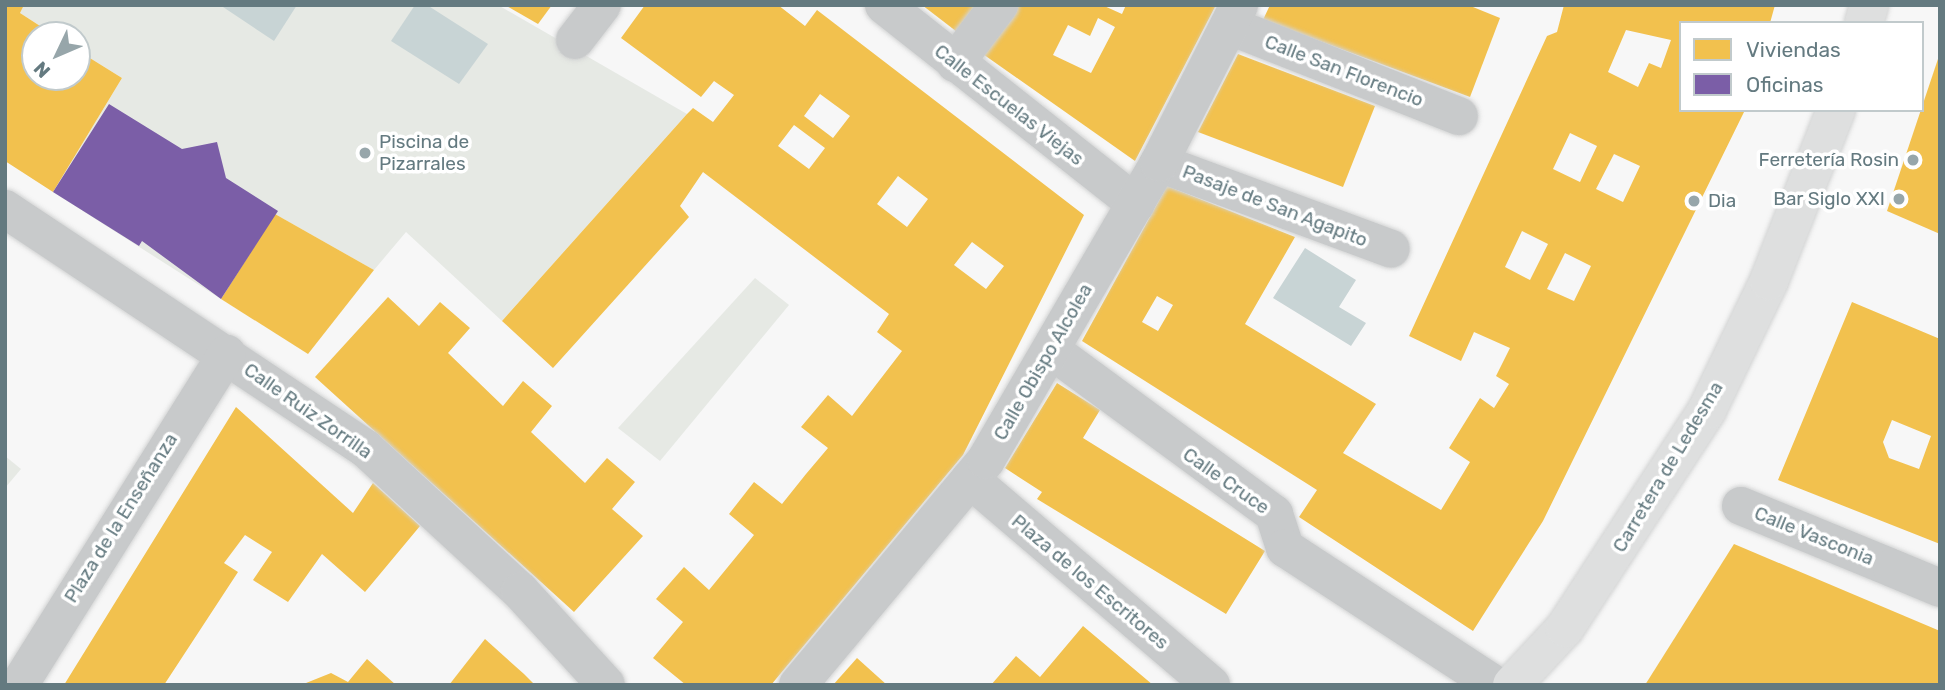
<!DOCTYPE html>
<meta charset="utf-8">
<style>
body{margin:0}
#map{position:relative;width:1945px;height:690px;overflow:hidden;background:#f7f7f7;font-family:Rubik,sans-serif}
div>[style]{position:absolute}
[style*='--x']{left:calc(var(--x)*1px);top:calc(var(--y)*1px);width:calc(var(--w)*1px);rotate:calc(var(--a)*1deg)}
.green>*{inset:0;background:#e6e9e4}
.water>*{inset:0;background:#c8d4d5}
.homes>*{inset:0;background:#f2c14e}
.offices>*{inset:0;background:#7b5ea7}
.roads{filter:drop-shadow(0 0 2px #d2d3d3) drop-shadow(0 0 2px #d2d3d3)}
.minor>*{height:38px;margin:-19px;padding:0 19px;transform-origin:19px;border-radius:19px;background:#c8cacb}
.highway>*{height:38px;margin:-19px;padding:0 19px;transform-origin:19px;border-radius:19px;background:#dedfdf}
.dots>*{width:19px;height:19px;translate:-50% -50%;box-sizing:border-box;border:4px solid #fff;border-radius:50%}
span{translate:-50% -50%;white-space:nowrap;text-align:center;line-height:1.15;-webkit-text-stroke:7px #fff;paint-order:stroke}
.street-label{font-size:19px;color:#647a80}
.poi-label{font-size:19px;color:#647a80}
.left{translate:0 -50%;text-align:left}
.right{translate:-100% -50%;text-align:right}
.frame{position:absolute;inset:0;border:7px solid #647a80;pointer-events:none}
.legend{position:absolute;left:1679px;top:21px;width:245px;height:91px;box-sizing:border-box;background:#fff;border:2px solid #c1cacc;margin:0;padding:9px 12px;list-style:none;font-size:21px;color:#647a80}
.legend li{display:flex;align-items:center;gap:14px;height:35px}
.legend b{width:35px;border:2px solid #c1cacc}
.north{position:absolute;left:21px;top:21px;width:70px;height:70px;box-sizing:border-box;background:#fff;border:2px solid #c1cacc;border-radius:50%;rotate:226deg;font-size:19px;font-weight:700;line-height:28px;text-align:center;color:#647a80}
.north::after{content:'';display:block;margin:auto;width:24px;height:32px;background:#97a6aa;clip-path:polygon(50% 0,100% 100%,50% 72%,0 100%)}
</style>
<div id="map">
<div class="green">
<div style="clip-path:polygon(24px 5px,498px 5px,687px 114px,502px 321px,406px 232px,374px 270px,275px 214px,221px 299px,53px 192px,122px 78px,77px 50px,77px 35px,54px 35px,20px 13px)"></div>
<div style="clip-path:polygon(755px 278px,789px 305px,660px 461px,618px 428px)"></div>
<div style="clip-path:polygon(5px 456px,21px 469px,5px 488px)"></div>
</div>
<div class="water">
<div style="clip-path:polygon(220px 5px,297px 5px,274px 41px)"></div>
<div style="clip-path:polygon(415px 5px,427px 5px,488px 44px,459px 84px,391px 41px)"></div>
<div style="clip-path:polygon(1305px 248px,1356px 280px,1339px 307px,1366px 323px,1351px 346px,1273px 298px)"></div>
</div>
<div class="homes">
<div style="clip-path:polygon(5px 5px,24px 5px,20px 13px,54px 35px,35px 35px,35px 77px,77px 77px,77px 50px,122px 78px,53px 192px,5px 161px)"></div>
<div style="clip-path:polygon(505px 5px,552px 5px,538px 24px)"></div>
<div style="clip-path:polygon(evenodd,645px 5px,778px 5px,805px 26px,817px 10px,1084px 215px,963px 455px,771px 685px,686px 685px,653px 658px,683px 622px,656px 599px,684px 567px,709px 590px,754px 535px,729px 514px,754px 482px,782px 504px,806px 474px,828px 448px,801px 427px,828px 395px,852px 416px,902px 351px,877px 332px,889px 314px,703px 172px,680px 206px,689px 217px,553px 368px,502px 321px,687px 114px,693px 108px,713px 122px,734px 95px,714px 81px,701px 97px,621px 38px,645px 5px,820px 94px,850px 116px,833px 138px,804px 116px,820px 94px,645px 5px,794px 125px,825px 148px,809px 169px,778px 146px,794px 125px,645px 5px,898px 176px,928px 199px,907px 227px,877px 204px,898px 176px,645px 5px,972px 242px,1004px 266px,986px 289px,954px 265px,972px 242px)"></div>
<div style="clip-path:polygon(922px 5px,984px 5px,961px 35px)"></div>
<div style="clip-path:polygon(evenodd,1016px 5px,1102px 5px,1122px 14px,1126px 5px,1216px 5px,1135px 161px,980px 52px,1016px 5px,1098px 18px,1115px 27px,1091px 73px,1053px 55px,1068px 25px,1090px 36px,1098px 18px)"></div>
<div style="clip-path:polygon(1270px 5px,1468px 5px,1500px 18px,1470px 97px,1263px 20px)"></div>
<div style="clip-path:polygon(evenodd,1564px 5px,1775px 5px,1770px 23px,1681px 23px,1681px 110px,1745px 110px,1543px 521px,1473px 631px,1299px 517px,1317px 490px,1082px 341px,1167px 186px,1295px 237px,1245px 324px,1376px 404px,1343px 453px,1441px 510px,1470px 462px,1449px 448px,1480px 398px,1494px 408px,1509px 384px,1496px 376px,1510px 348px,1474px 332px,1461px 361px,1409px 336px,1547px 36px,1557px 32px,1564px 5px,1626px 30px,1671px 40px,1661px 68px,1649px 63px,1638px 87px,1608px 72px,1626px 30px,1564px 5px,1570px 133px,1597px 146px,1580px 182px,1553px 169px,1570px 133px,1564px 5px,1614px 154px,1640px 166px,1623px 202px,1596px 189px,1614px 154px,1564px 5px,1522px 231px,1548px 244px,1530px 280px,1505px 267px,1522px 231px,1564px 5px,1565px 253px,1591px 266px,1574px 301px,1547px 289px,1565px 253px,1564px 5px,1157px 296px,1173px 305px,1158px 331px,1142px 322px,1157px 296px)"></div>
<div style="clip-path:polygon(1940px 53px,1940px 234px,1887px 211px)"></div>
<div style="clip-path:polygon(1238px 54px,1375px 106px,1343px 187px,1198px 132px)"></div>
<div style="clip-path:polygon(275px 214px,374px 270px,308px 354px,221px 299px)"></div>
<div style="clip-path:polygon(388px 297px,419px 326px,440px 302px,470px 328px,448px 353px,503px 406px,523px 381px,552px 406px,531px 432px,585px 483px,607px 458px,635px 482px,612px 509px,643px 536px,574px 612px,315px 377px)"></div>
<div style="clip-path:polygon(evenodd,1852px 302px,1940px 339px,1940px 544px,1778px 480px,1852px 302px,1892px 420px,1931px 436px,1919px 469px,1889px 458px,1883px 442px,1892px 420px)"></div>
<div style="clip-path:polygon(1057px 383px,1100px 410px,1083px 438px,1265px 551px,1226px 614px,1037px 499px,1042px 492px,1005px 468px)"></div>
<div style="clip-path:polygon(236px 407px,353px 513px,373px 483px,420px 526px,365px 592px,322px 554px,288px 602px,253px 580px,272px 552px,245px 535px,224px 563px,238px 572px,164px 685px,64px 685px)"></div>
<div style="clip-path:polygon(1734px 544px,1940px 631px,1940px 685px,1645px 685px)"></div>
<div style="clip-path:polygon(1083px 626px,1153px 685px,991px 685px,1016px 656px,1040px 677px)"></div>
<div style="clip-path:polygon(485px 639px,524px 674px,535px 685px,449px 685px)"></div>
<div style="clip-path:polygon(857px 658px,887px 685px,833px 685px)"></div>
<div style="clip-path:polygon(367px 659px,396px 685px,301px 685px,331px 673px,348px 682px)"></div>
</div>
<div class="offices">
<div style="clip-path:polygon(109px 104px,182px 149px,217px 142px,226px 178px,278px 211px,221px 299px,142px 241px,139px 246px,53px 192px)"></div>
</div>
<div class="roads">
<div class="minor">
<div style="--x:884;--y:5;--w:321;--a:38.3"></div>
<div style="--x:1230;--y:26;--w:246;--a:21.5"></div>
<div style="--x:575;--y:40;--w:44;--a:-52.4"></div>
<div style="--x:955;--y:63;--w:73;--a:-52.8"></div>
<div style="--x:1159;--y:163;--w:247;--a:20.3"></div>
<div style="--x:5;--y:209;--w:433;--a:33.6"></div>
<div style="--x:366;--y:449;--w:209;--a:42.7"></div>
<div style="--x:520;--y:591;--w:127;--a:47.5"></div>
<div style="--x:1051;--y:350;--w:277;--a:36.3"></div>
<div style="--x:1274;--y:514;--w:36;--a:72"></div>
<div style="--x:1285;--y:548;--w:251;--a:33.1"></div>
<div style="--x:970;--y:479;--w:317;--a:40.5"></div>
<div style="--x:1741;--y:506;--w:158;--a:22.3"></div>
<div style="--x:1892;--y:568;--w:52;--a:22.6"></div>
<div style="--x:19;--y:685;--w:391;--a:-57.9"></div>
<div style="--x:798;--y:685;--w:293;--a:-50.1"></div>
<div style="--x:986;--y:460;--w:344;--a:-59.8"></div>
<div style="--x:1159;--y:163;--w:177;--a:-63.1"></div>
</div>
<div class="highway">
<div style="--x:1864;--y:23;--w:19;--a:-74"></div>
<div style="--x:1512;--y:685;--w:78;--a:-47.1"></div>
<div style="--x:1565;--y:628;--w:260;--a:-56.9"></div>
<div style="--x:1707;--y:410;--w:143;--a:-64.3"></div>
<div style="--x:1769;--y:281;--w:184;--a:-68.6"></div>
</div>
</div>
<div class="dots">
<div style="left:365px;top:153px;background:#97a6aa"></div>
<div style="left:1913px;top:160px;background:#97a6aa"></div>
<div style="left:1899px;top:199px;background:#97a6aa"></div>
<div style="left:1694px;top:201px;background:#97a6aa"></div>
</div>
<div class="street-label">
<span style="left:1344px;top:71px;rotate:21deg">Calle San Florencio</span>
<span style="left:1009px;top:105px;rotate:38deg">Calle Escuelas Viejas</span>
<span style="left:1275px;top:206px;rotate:21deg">Pasaje de San Agapito</span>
<span style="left:1043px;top:362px;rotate:-60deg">Calle Obispo Alcolea</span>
<span style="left:308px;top:411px;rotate:35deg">Calle Ruiz Zorrilla</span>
<span style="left:1668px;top:467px;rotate:-59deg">Carretera de Ledesma</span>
<span style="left:1226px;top:481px;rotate:35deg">Calle Cruce</span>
<span style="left:121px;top:518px;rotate:-58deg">Plaza de la Enseñanza</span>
<span style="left:1814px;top:536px;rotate:22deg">Calle Vasconia</span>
<span style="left:1090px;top:582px;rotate:40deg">Plaza de los Escritores</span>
</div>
<div class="poi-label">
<span class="left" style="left:379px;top:153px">Piscina de<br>Pizarrales</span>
<span class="right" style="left:1899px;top:160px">Ferretería Rosin</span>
<span class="right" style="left:1885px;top:199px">Bar Siglo XXI</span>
<span class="left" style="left:1708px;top:201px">Dia</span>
</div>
<div class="frame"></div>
<ul class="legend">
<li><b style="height:19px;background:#f2c14e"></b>Viviendas</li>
<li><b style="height:19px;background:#7b5ea7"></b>Oficinas</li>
</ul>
<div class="north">N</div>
</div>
